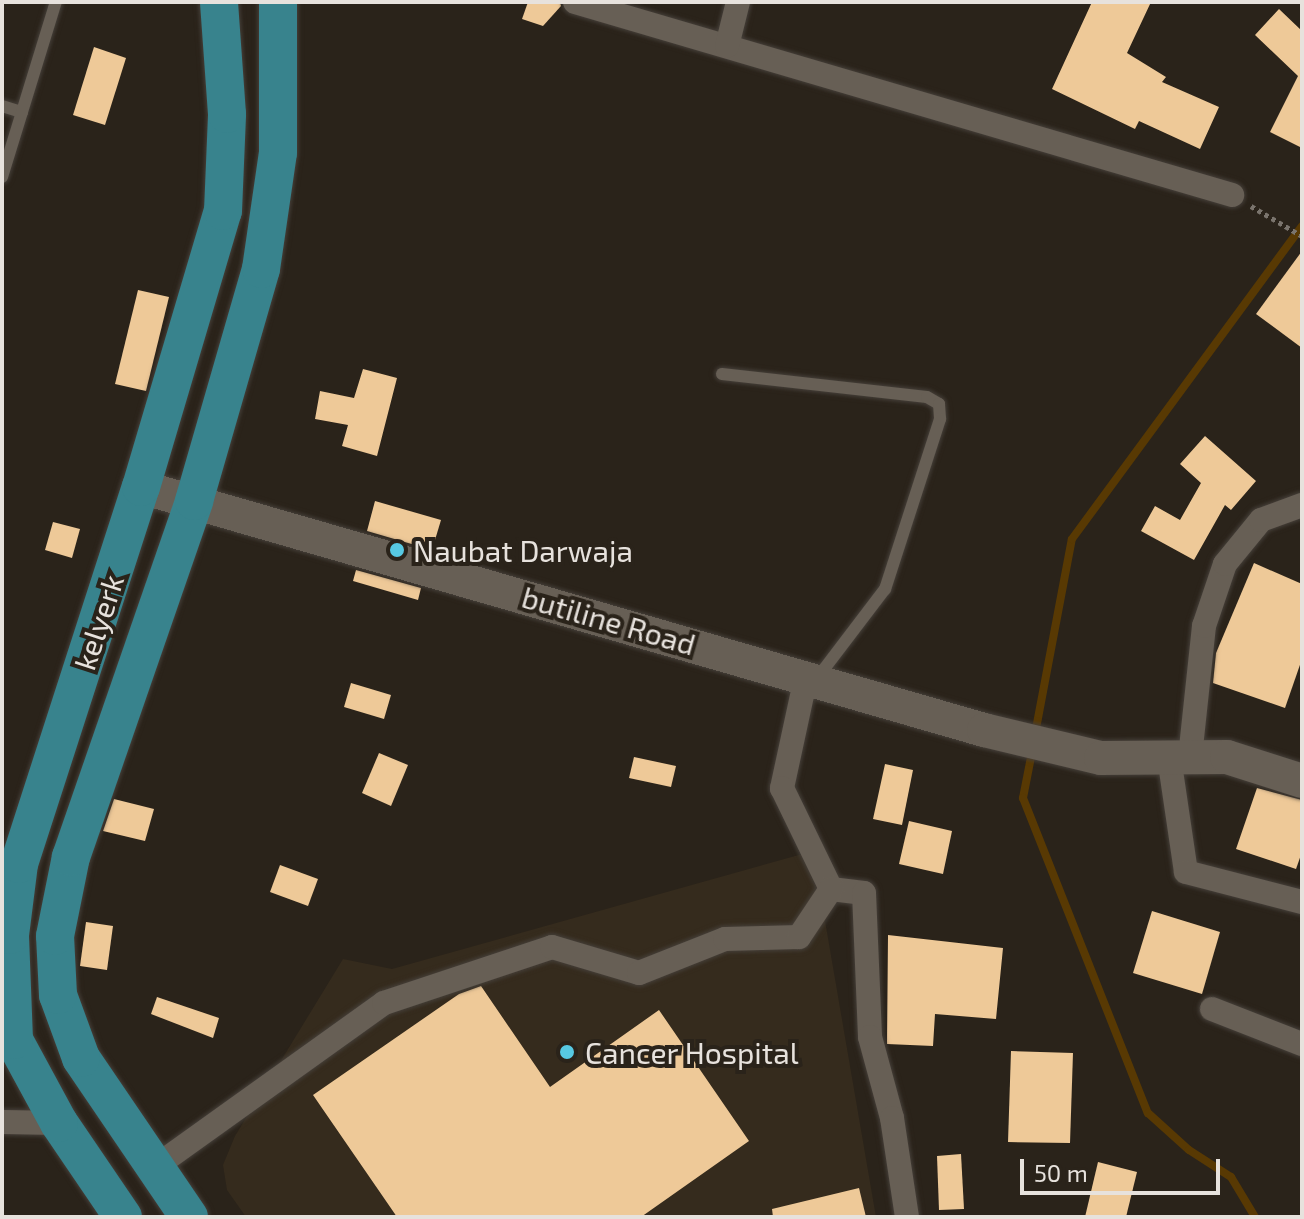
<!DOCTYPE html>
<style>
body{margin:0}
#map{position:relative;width:1304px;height:1219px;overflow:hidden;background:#2a231a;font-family:"Exo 2",sans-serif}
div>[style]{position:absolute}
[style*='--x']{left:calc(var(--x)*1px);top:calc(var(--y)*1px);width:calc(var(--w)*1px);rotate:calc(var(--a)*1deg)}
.built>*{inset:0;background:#352b1d}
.stream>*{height:8px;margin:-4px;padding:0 4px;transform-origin:4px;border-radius:4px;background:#583903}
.building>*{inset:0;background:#eec998}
.path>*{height:5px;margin-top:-2.5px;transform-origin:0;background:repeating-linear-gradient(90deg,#7a746d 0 4px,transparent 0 8px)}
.roads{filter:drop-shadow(0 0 2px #453f39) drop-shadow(0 0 2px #453f39)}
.lane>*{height:12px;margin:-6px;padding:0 6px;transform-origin:6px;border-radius:6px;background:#675f55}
.street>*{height:24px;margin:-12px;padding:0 12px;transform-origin:12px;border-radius:12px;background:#675f55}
.secondary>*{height:34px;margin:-17px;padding:0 17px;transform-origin:17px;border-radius:17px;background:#675f55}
.primary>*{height:38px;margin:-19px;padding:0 19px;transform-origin:19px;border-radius:19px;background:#38838d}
.dots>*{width:22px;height:22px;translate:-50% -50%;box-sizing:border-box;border:4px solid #2a231a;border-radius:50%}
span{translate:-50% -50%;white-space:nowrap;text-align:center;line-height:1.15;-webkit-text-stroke:8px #2a231a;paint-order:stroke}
.poi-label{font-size:30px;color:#e7e2dd}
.left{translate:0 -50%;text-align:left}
.street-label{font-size:30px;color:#e7e2dd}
.frame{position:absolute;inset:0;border:4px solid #e7e2dd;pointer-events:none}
.scale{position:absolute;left:1020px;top:1159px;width:200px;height:36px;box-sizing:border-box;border:4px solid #e7e2dd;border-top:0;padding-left:10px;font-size:24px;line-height:28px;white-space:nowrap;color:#e7e2dd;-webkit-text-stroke:6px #2a231a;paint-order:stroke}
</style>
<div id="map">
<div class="built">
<div style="clip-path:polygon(813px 851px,876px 1217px,246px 1217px,227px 1190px,223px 1165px,235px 1136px,343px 959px,392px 969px)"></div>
</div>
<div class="stream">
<div style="--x:1035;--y:734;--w:198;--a:-79.3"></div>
<div style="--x:1072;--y:539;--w:388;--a:-53.7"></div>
<div style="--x:1032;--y:752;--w:47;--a:101.1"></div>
<div style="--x:1023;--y:798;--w:339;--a:68.4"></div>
<div style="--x:1148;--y:1113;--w:55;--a:42.1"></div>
<div style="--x:1189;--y:1150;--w:50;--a:32.7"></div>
<div style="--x:1231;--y:1177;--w:47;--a:59"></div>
</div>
<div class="building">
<div style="clip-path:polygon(528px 2px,560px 2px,561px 6px,543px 26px,522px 19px)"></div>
<div style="clip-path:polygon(1092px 2px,1151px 2px,1127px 53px,1166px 77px,1162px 82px,1219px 107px,1200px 149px,1139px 121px,1135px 129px,1052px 89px)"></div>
<div style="clip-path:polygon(1279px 9px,1302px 31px,1302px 148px,1270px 132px,1298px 76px,1255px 35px)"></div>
<div style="clip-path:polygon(94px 47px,126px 58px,105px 125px,73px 115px)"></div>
<div style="clip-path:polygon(1302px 251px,1302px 348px,1256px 314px)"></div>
<div style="clip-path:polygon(138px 290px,169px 297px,146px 391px,115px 384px)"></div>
<div style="clip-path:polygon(363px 369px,397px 378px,377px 456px,342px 446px,348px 425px,315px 419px,320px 391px,354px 398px)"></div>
<div style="clip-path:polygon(1205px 436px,1256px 481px,1231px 510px,1225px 505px,1194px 560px,1141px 531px,1155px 506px,1180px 520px,1201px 483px,1180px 464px)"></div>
<div style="clip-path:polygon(375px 501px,441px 520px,432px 550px,367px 531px)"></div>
<div style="clip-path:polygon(53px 522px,80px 529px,72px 558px,45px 550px)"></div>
<div style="clip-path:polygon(1254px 563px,1302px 584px,1302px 659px,1285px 708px,1213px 683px,1216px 653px)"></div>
<div style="clip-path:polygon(356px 570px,421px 588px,418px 600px,353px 581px)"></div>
<div style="clip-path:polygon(351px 683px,391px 695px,384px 719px,344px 707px)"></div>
<div style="clip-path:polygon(379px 753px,408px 765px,391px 806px,362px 793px)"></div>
<div style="clip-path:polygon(634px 757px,676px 766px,671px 787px,629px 778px)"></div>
<div style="clip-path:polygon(885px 764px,913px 770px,902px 825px,873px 819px)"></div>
<div style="clip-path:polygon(1257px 788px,1302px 800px,1302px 852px,1296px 869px,1236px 849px)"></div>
<div style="clip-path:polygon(114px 799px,154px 809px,145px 841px,103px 831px)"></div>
<div style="clip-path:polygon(909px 821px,952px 831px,943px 874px,899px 864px)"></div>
<div style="clip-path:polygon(280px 865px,318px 879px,308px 906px,270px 892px)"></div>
<div style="clip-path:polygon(1152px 911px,1220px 932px,1202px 994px,1133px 973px)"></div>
<div style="clip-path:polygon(86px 922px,113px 926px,107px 970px,80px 966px)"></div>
<div style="clip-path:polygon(888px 935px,1003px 948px,996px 1019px,935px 1014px,933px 1046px,887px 1044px)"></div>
<div style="clip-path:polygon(481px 986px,550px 1087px,659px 1010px,749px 1141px,641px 1217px,397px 1217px,313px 1095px,459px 994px)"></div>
<div style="clip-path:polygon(157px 997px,219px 1018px,213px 1038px,151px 1014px)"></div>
<div style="clip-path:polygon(1011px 1051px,1073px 1053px,1070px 1143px,1008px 1142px)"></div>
<div style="clip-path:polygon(961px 1154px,964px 1209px,939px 1210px,937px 1156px)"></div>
<div style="clip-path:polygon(1098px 1162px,1137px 1172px,1126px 1217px,1085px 1217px)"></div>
<div style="clip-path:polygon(859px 1188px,866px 1217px,773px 1217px,772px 1209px)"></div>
</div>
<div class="path">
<div style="--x:1251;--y:206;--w:59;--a:30.5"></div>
</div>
<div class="roads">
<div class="lane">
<div style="--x:2;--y:106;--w:21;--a:17"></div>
<div style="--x:2;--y:177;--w:183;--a:-72.9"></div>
<div style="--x:722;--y:374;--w:206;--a:6.4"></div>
<div style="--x:927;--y:397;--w:14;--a:30"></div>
<div style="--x:939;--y:404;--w:15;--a:86"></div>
<div style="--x:940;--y:419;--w:179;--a:107.9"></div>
<div style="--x:885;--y:589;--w:111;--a:127.3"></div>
</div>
<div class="street">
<div style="--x:575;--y:2;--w:685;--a:16.37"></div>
<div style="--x:727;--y:46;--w:45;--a:-76"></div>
<div style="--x:806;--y:677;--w:114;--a:102.2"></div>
<div style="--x:782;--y:788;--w:112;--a:64.1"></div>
<div style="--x:831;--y:889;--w:33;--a:7"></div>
<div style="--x:864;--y:893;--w:144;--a:87.6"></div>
<div style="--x:870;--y:1037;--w:84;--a:74.8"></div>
<div style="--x:892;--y:1118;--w:100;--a:81.4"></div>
<div style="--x:1169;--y:757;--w:116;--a:81.6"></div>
<div style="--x:1186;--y:872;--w:120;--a:14.5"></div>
<div style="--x:1190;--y:757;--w:132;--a:-83.9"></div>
<div style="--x:1204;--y:626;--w:65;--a:-71.3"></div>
<div style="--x:1225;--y:564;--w:57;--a:-50.7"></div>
<div style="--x:1261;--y:520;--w:44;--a:-20.1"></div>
<div style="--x:1212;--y:1009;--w:97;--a:21.3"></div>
<div style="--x:2;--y:1122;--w:57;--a:1"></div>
<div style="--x:155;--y:1167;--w:282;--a:-35.6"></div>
<div style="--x:384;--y:1003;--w:177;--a:-18.4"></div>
<div style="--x:552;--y:947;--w:91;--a:16.6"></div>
<div style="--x:639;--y:973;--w:92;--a:-21.6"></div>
<div style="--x:725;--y:939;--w:74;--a:-1.5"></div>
<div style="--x:799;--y:937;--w:58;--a:-56.3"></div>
</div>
<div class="secondary">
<div style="--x:141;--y:487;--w:877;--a:16.08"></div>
<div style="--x:984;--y:730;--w:120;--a:13.5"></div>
<div style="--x:1101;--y:758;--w:126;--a:-0.5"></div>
<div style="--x:1227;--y:757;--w:79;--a:17.7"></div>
</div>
<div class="primary">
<div style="--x:123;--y:1217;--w:114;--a:-124.2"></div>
<div style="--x:59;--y:1123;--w:94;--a:-118.5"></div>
<div style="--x:14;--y:1040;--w:105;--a:-92.2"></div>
<div style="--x:10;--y:935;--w:72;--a:-82.8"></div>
<div style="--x:19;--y:864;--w:396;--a:-72.1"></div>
<div style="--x:141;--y:487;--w:288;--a:-73.5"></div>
<div style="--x:223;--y:211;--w:97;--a:-87.6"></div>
<div style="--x:227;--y:114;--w:112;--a:-94.1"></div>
<div style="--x:189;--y:1217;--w:192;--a:-124.2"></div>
<div style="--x:81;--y:1058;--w:67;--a:-110.1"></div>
<div style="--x:58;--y:995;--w:59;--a:-92.9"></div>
<div style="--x:55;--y:936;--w:81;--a:-78.6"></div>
<div style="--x:71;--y:857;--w:377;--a:-70.9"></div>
<div style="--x:194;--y:501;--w:241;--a:-73.9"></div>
<div style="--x:261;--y:269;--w:117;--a:-81.7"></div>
<div style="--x:278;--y:153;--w:151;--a:-90"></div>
</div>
</div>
<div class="dots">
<div style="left:397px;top:550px;background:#57c9e2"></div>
<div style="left:567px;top:1052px;background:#57c9e2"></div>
</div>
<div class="poi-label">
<span class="left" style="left:413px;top:550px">Naubat Darwaja</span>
<span class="left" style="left:585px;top:1052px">Cancer Hospital</span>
</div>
<div class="street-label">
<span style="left:609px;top:620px;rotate:16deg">butiline Road</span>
<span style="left:98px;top:622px;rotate:-72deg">kelyerk</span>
</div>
<div class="frame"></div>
<div class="scale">50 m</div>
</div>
